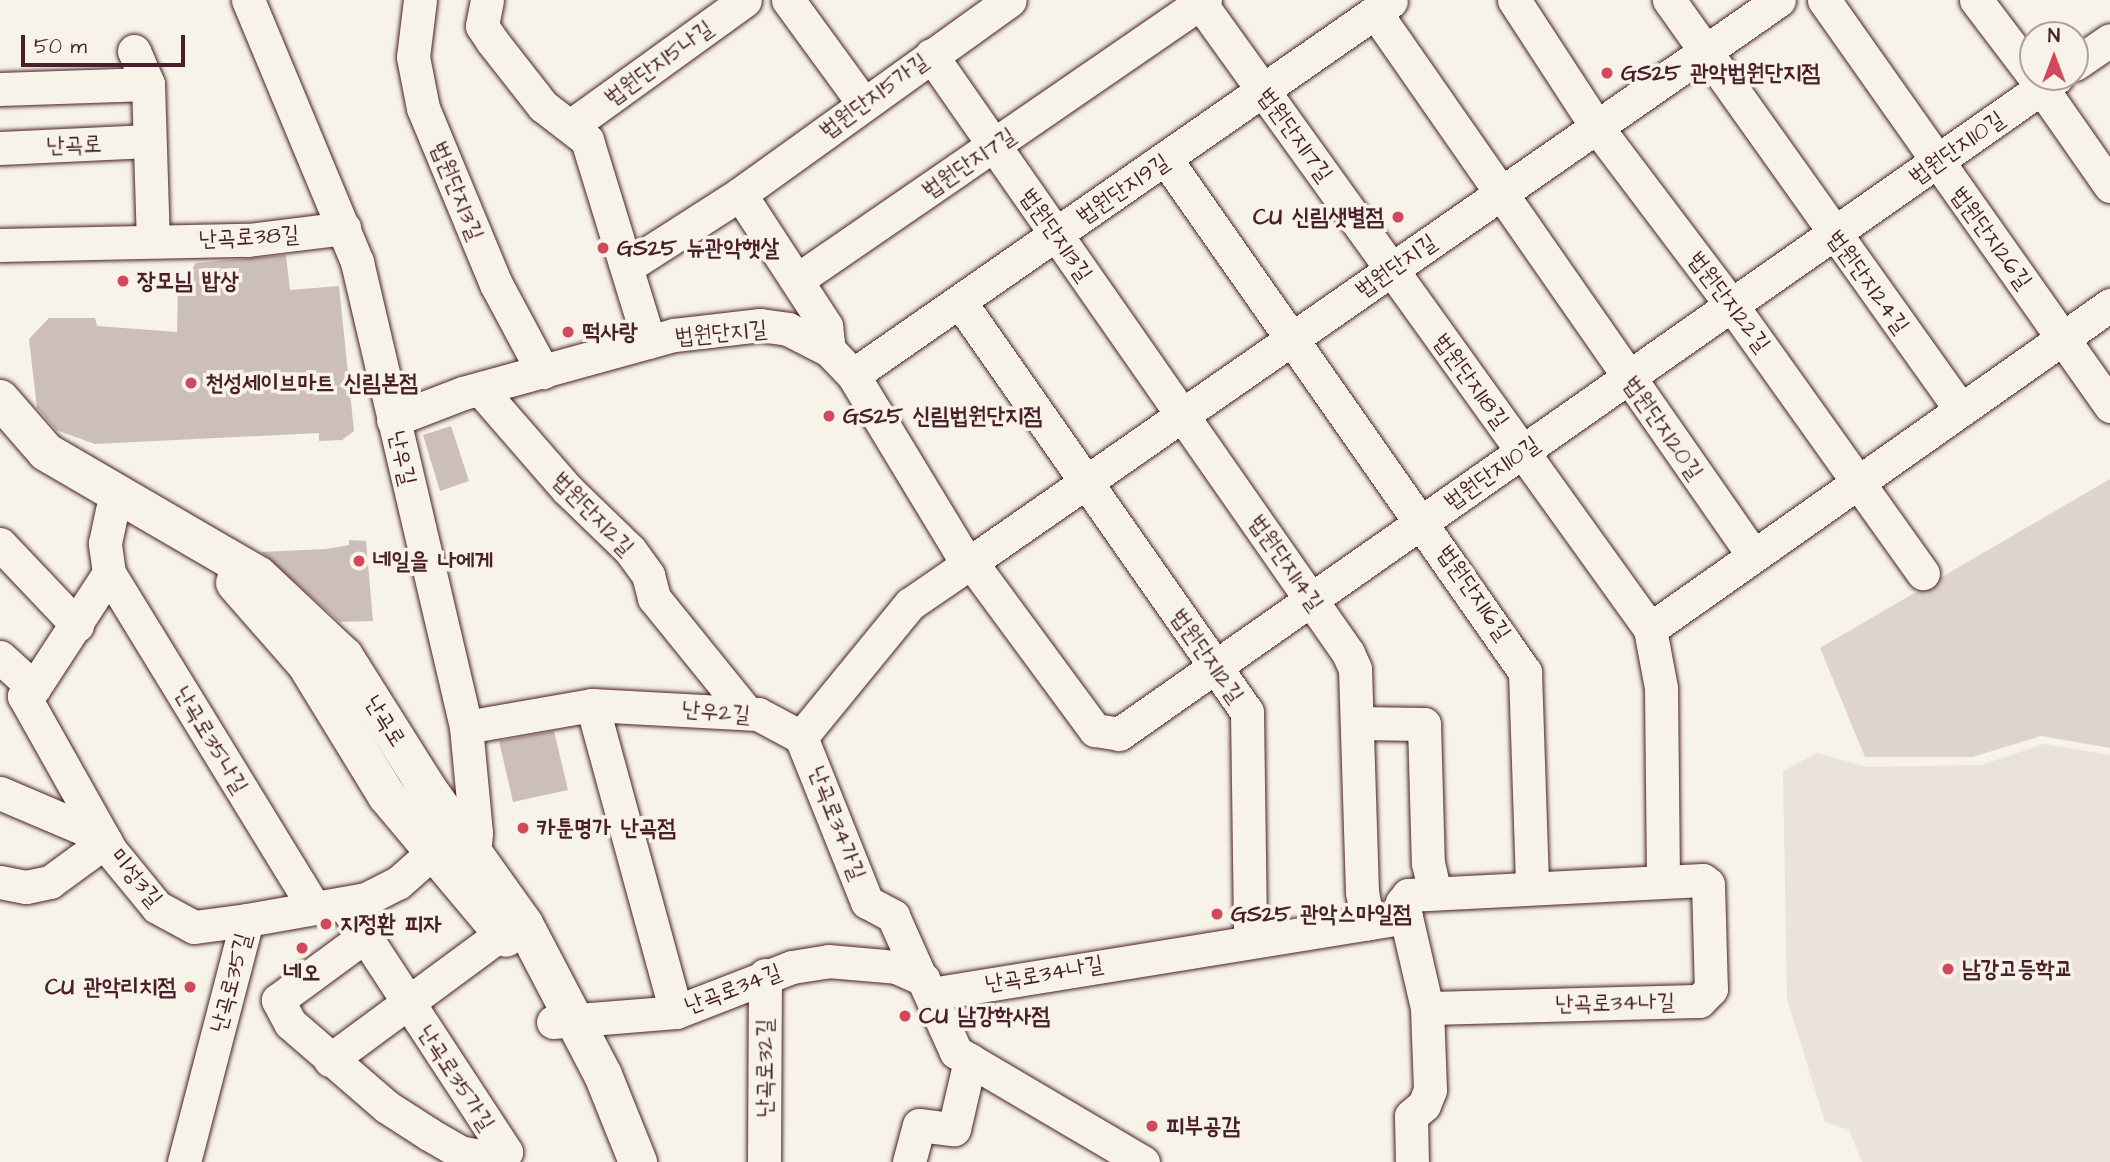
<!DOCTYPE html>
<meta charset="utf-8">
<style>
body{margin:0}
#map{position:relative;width:2110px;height:1162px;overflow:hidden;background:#f7f3e8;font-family:"Architects Daughter","Poor Story",sans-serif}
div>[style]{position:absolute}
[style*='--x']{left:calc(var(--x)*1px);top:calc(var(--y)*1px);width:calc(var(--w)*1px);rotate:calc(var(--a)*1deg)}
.built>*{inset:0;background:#eae3da}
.green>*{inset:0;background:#ded4cc}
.building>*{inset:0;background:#ccbfb9}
.roads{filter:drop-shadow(0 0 2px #4a1f2b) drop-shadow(0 0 2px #4a1f2b)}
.minor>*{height:33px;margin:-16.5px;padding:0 16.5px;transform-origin:16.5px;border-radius:16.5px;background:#f7f3e8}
.major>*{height:38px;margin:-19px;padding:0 19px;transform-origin:19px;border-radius:19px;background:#f7f3e8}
.dots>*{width:19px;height:19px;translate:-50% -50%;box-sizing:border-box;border:4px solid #f7f3e8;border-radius:50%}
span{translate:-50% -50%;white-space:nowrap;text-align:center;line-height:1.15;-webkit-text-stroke:7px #f7f3e8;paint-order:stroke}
.street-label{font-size:23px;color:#4a1f2b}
.poi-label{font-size:23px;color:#4a1f2b;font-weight:700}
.left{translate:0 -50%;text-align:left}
.right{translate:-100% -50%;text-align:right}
.north{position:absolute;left:2019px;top:21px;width:70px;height:70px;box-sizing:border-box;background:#f7f3e8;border:2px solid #b29e9c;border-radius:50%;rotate:0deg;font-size:19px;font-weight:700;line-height:28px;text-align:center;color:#4a1f2b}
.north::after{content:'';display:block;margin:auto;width:24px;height:32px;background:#d1495b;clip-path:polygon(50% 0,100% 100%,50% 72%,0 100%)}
.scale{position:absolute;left:21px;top:35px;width:164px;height:32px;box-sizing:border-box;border:4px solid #4a1f2b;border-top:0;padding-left:9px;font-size:21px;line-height:24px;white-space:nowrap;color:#4a1f2b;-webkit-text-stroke:5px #f7f3e8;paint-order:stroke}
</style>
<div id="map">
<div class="built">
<div style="clip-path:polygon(2044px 744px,2110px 755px,2110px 1162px,1862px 1162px,1849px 1130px,1825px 1122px,1787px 999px,1783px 771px,1817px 753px,1867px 767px,1981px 765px)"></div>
</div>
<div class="green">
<div style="clip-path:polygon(2110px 479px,2110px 748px,2041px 736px,1972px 757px,1865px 757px,1820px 648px)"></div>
</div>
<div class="building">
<div style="clip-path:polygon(286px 255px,290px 290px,339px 286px,354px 431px,342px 440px,319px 441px,319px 433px,95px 444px,56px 430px,37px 408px,29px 339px,49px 318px,95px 318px,97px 326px,177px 332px,178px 287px,196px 263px)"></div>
<div style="clip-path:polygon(451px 426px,469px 481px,440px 491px,423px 435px)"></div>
<div style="clip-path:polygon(349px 540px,366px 541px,373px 621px,340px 622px,261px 552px,326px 549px,349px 545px)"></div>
<div style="clip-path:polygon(554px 731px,568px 790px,513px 802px,499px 741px)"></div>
</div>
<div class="roads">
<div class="minor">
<div style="--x:248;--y:0;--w:284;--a:67.4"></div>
<div style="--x:357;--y:262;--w:478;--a:76.8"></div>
<div style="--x:466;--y:727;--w:106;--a:84.6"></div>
<div style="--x:476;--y:833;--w:32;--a:95"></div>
<div style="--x:420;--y:0;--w:57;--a:97"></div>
<div style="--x:413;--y:57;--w:52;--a:78.9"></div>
<div style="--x:423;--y:108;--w:191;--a:67.5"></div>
<div style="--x:496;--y:284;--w:100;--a:61.9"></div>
<div style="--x:487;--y:0;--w:26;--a:101"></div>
<div style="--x:482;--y:26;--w:18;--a:56"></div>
<div style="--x:492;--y:41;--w:83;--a:51.9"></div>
<div style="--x:543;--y:106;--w:56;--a:37.7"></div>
<div style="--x:587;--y:140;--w:211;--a:72.9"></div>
<div style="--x:788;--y:0;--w:127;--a:53.9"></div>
<div style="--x:1198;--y:0;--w:775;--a:54.3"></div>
<div style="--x:1650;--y:629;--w:60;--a:79.4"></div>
<div style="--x:1661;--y:688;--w:193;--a:89.4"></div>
<div style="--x:1514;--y:0;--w:150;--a:56.9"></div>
<div style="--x:1596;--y:126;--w:227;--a:52.9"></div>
<div style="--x:1733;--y:307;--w:327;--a:54.5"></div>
<div style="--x:1669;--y:0;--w:503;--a:54.54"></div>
<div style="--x:1824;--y:0;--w:497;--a:54.8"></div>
<div style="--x:1976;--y:0;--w:94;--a:52.8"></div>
<div style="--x:1375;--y:12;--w:662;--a:55.16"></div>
<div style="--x:134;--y:51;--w:36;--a:67"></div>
<div style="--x:148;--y:84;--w:156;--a:88.2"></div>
<div style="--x:931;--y:55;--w:729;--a:55.11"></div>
<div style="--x:1348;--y:653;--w:17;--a:66"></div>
<div style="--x:1355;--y:669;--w:223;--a:88.2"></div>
<div style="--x:1362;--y:892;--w:32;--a:79"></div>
<div style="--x:2075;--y:64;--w:42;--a:-34.4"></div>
<div style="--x:2034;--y:77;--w:133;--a:55.1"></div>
<div style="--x:0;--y:89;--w:148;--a:-1.9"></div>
<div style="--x:572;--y:125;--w:213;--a:-35.8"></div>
<div style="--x:0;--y:148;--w:149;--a:-2.7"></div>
<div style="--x:1167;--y:161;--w:624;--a:54.99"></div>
<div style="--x:1525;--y:672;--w:216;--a:88.1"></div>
<div style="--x:740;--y:194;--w:158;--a:56.9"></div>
<div style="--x:826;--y:326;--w:24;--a:83"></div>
<div style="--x:0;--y:245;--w:248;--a:-1.2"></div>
<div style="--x:248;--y:240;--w:97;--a:-7.1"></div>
<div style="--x:628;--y:266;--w:133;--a:-32.7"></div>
<div style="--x:740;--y:194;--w:332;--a:-35.7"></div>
<div style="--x:797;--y:280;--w:495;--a:-34.5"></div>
<div style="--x:960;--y:302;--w:500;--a:55.01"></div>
<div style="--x:1247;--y:712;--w:227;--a:89.2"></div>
<div style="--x:853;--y:375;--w:655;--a:-34.81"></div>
<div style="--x:480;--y:389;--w:133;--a:49"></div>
<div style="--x:567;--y:489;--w:88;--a:44.1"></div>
<div style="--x:630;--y:550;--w:31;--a:54"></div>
<div style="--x:648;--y:575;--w:24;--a:75"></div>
<div style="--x:654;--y:598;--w:148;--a:51"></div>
<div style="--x:393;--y:420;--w:75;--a:-21.1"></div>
<div style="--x:463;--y:393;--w:219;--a:-15.4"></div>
<div style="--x:674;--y:335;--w:87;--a:-6.6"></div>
<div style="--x:760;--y:325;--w:28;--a:8"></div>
<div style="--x:788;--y:329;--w:46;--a:27.1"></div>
<div style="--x:829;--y:350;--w:35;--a:46"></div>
<div style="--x:853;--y:375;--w:207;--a:58.8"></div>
<div style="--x:960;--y:552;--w:15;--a:42"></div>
<div style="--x:971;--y:562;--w:984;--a:-34.82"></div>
<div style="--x:0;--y:544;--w:112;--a:46.5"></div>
<div style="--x:109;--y:573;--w:393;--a:58.5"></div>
<div style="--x:1650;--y:629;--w:563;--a:-35.16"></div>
<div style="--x:0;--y:657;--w:46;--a:42.4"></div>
<div style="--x:34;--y:688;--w:13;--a:141"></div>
<div style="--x:24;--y:696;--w:178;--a:60.7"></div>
<div style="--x:111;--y:851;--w:72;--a:50.6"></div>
<div style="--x:157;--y:907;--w:42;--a:28.4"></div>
<div style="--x:194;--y:927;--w:53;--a:-7.5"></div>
<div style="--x:34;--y:688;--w:137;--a:-56.9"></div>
<div style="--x:109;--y:573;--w:30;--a:-98"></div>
<div style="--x:105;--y:543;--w:34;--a:-78"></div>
<div style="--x:592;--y:705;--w:318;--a:74.7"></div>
<div style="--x:1357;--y:723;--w:67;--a:0.9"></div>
<div style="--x:1424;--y:724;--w:139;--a:88.4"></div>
<div style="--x:1428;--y:863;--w:31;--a:77"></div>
<div style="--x:466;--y:727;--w:128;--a:-9.9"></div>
<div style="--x:592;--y:705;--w:166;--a:3.1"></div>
<div style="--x:758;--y:714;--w:49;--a:28.1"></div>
<div style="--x:801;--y:737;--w:172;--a:-50.7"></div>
<div style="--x:910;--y:604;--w:74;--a:-34.5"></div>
<div style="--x:971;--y:562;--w:209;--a:53.6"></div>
<div style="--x:1095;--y:730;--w:24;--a:9"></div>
<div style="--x:1119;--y:734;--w:1145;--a:-35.01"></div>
<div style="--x:801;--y:737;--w:178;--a:68.2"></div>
<div style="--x:867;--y:902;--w:30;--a:28"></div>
<div style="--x:893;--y:916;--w:64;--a:65.9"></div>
<div style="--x:0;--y:793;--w:112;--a:23.1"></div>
<div style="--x:0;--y:882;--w:26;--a:11"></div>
<div style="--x:26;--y:887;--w:25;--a:-12"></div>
<div style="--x:50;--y:882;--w:69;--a:-36.2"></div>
<div style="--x:344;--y:904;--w:296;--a:56.8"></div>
<div style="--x:506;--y:1152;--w:11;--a:139"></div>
<div style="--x:498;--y:1159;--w:39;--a:-170"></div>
<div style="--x:460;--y:1152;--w:36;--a:-150"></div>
<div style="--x:429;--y:1134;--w:50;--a:-147.3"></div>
<div style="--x:387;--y:1107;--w:128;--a:-139.1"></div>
<div style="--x:290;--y:1023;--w:26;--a:-118"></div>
<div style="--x:278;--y:1000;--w:108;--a:-36.3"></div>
<div style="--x:1406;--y:917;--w:93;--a:77"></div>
<div style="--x:1427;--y:1008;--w:82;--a:87.9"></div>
<div style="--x:1430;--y:1090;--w:16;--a:112"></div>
<div style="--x:1424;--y:1105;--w:17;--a:140"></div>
<div style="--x:1411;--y:1116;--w:46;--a:88.8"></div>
<div style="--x:931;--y:994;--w:481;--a:-9.2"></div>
<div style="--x:1406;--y:917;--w:15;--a:-106"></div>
<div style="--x:1402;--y:903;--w:10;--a:-53"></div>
<div style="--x:1408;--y:895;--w:295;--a:-2.9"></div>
<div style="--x:1703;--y:880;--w:6;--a:39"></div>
<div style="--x:1708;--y:884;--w:105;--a:88.4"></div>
<div style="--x:1711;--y:989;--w:17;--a:135"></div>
<div style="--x:1699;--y:1001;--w:272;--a:178.5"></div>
<div style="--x:553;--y:1022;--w:123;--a:-4.6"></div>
<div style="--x:676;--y:1012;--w:124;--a:-21.2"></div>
<div style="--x:792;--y:967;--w:36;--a:-9"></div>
<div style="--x:828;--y:961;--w:68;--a:5"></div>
<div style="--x:896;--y:967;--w:30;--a:24"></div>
<div style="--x:923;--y:979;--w:80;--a:65.7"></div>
<div style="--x:956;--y:1052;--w:217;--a:30.5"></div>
<div style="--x:330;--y:1060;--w:214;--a:-36.4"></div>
<div style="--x:184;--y:1162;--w:250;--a:-75.4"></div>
<div style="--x:247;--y:920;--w:121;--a:-10"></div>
<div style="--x:366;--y:899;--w:36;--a:-27"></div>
<div style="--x:398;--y:883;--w:48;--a:-41.6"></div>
<div style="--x:764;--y:1162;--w:187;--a:-89.7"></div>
<div style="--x:909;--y:1162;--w:38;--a:-75"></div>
<div style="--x:919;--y:1125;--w:35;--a:7"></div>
<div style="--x:954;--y:1129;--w:71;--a:-76.9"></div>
</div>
<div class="major">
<div style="--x:0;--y:399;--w:70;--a:49"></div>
<div style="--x:46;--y:452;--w:246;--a:30.2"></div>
<div style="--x:259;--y:576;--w:117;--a:43.3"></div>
<div style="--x:344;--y:656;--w:156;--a:57.8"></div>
<div style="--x:427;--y:788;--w:167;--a:54.5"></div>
<div style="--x:524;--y:924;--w:170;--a:62.4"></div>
<div style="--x:603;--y:1075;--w:94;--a:68.1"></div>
<div style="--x:235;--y:583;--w:108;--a:48.8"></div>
<div style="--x:306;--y:664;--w:155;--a:58.5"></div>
<div style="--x:387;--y:796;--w:185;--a:50"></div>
</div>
</div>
<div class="dots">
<div style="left:1607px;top:73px;background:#d1495b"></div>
<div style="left:1398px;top:217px;background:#d1495b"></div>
<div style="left:603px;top:248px;background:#d1495b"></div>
<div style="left:123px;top:281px;background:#d1495b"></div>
<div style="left:568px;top:332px;background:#d1495b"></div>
<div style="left:191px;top:383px;background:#d1495b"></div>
<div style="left:829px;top:416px;background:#d1495b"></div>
<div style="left:359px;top:561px;background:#d1495b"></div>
<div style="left:523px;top:828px;background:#d1495b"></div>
<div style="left:1217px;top:914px;background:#d1495b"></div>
<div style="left:326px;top:924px;background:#d1495b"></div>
<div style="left:302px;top:948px;background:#d1495b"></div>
<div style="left:1948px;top:969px;background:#d1495b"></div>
<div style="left:190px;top:987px;background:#d1495b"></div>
<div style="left:905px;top:1016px;background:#d1495b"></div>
<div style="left:1152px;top:1126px;background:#d1495b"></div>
</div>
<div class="street-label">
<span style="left:659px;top:63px;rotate:-36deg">법원단지5나길</span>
<span style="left:874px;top:96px;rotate:-36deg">법원단지5가길</span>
<span style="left:1295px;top:135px;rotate:54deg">법원단지17길</span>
<span style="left:74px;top:145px;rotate:-2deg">난곡로</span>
<span style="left:1957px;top:148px;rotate:-35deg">법원단지10길</span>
<span style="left:969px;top:163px;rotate:-34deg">법원단지7길</span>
<span style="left:1123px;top:189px;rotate:-34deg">법원단지9길</span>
<span style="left:457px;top:191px;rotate:68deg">법원단지3길</span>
<span style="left:1056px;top:235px;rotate:55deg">법원단지13길</span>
<span style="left:249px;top:237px;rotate:-3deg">난곡로38길</span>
<span style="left:1991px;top:238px;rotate:54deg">법원단지26길</span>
<span style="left:1396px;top:266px;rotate:-35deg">법원단지길</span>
<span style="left:1868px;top:282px;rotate:54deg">법원단지24길</span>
<span style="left:1729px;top:302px;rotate:53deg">법원단지22길</span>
<span style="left:721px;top:333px;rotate:-5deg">법원단지길</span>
<span style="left:1471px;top:381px;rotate:54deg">법원단지18길</span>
<span style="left:1663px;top:428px;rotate:55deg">법원단지20길</span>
<span style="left:402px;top:458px;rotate:77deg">난우길</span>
<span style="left:1492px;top:473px;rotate:-35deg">법원단지10길</span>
<span style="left:593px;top:514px;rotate:46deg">법원단지2길</span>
<span style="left:1286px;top:563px;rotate:55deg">법원단지14길</span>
<span style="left:1474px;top:593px;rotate:55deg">법원단지16길</span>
<span style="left:1207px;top:656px;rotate:55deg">법원단지12길</span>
<span style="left:716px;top:712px;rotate:5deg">난우2길</span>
<span style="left:385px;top:721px;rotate:58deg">난곡로</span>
<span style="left:211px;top:740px;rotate:59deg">난곡로35나길</span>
<span style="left:837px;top:823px;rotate:69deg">난곡로34가길</span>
<span style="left:136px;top:878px;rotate:50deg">미성3길</span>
<span style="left:1044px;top:974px;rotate:-10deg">난곡로34나길</span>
<span style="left:231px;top:983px;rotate:-75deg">난곡로35길</span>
<span style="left:733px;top:989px;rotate:-21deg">난곡로34길</span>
<span style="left:1615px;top:1003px;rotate:-1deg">난곡로34나길</span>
<span style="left:765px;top:1068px;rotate:-90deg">난곡로32길</span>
<span style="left:456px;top:1078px;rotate:57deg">난곡로35가길</span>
</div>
<div class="poi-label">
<span class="left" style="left:1621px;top:73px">GS25 관악법원단지점</span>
<span class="right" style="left:1384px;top:217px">CU 신림샛별점</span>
<span class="left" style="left:617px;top:248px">GS25 뉴관악햇살</span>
<span class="left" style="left:137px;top:281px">장모님 밥상</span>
<span class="left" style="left:582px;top:332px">떡사랑</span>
<span class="left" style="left:205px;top:383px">천성세이브마트 신림본점</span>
<span class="left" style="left:843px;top:416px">GS25 신림법원단지점</span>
<span class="left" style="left:373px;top:561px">네일을 나에게</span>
<span class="left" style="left:537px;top:828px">카툰명가 난곡점</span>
<span class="left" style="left:1231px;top:914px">GS25 관악스마일점</span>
<span class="left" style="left:340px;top:924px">지정환 피자</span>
<span class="left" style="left:1962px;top:969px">남강고등학교</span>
<span style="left:302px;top:973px">네오</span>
<span class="right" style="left:176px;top:987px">CU 관악리치점</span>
<span class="left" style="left:919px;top:1016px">CU 남강학사점</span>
<span class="left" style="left:1166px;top:1126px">피부공감</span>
</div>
<div class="north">N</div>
<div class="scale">50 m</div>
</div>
